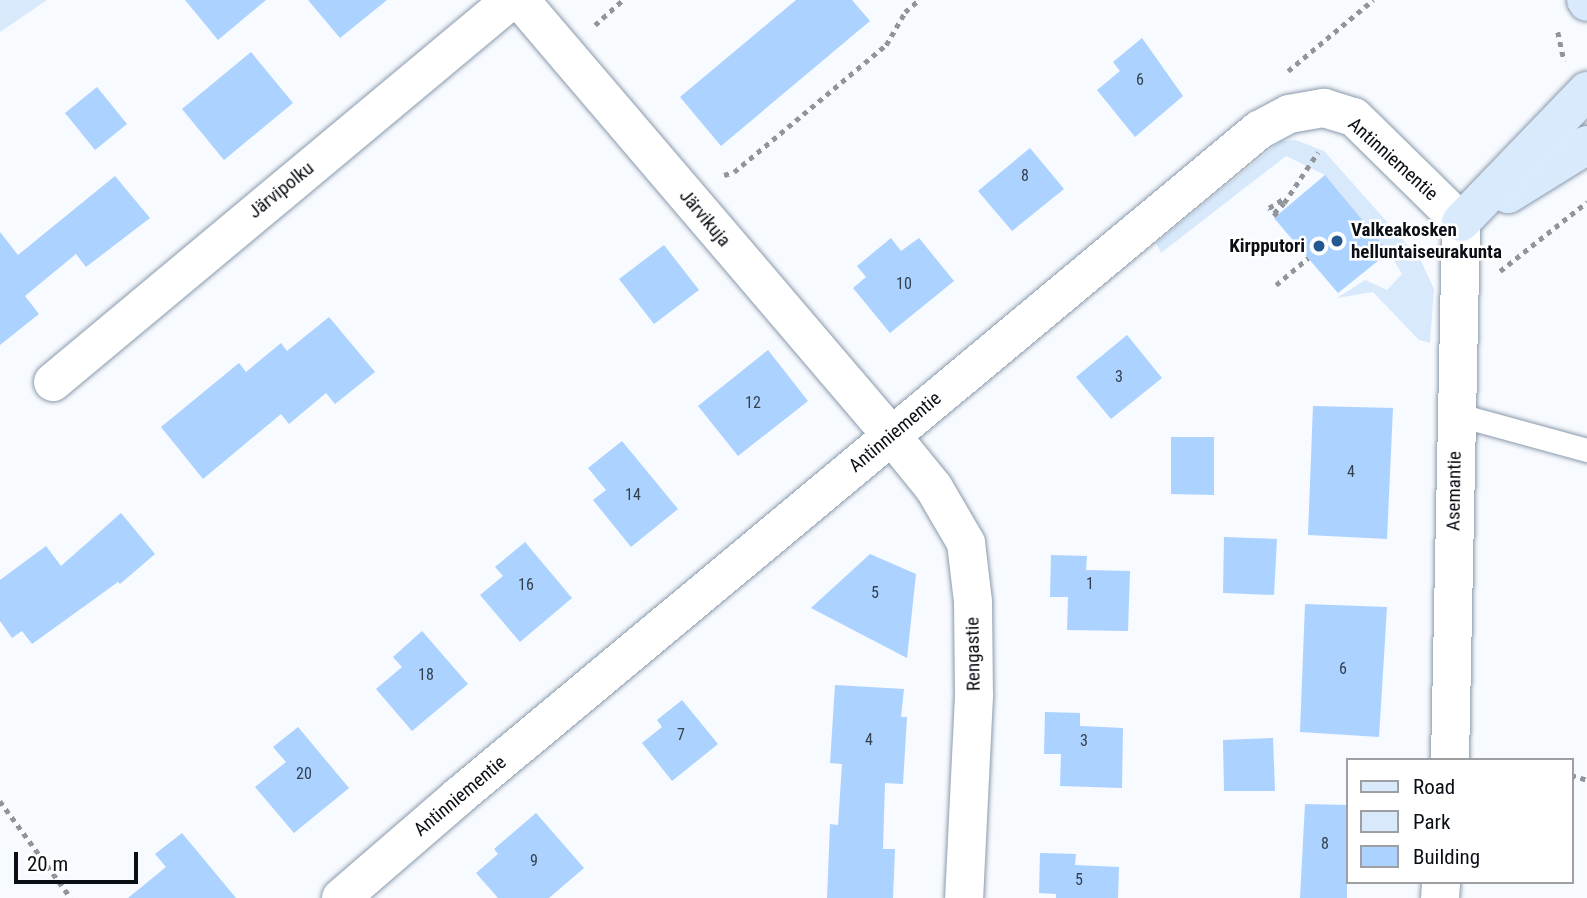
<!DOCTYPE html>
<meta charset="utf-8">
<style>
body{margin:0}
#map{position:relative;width:1587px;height:898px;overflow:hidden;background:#f7fafe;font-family:"Roboto Condensed",sans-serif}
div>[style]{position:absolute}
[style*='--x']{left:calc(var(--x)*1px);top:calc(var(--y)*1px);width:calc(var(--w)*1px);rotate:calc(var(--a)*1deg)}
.green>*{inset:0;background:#d8e9fc}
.building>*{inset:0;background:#acd2ff}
.path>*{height:4.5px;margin-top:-2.25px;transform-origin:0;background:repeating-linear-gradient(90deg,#91959a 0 5px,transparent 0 10px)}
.roads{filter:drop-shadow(0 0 2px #8a9aac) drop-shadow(0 0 2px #8a9aac)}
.lane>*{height:23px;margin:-11.5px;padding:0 11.5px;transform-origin:11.5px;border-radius:11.5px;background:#fff}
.street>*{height:38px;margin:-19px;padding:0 19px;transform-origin:19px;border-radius:19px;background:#fff}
.secondary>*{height:38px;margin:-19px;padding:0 19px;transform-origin:19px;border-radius:19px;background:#daeafd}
.dots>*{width:19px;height:19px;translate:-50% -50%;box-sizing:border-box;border:4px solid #fff;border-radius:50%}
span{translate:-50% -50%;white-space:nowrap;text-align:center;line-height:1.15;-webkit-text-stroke:5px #fff;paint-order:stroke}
.number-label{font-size:16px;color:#324050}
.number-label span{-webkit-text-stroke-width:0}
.street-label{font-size:19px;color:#0a0f16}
.poi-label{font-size:19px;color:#0a0f16;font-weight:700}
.left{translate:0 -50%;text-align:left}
.right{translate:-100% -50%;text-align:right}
.legend{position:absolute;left:1346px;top:758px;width:228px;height:126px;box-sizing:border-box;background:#fff;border:2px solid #9d9fa2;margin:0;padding:9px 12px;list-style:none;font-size:21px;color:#0a0f16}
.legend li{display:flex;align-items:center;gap:14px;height:35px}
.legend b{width:35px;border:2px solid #9d9fa2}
.scale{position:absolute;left:14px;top:852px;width:124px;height:32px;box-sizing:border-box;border:4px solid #0a0f16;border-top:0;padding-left:9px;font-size:21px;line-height:24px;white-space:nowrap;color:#0a0f16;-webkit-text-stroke:5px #fff;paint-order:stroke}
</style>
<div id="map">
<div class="green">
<div style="clip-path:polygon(0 0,47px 0,0 32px)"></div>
<div style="clip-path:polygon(1296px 140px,1324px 151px,1420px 259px,1434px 289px,1430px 343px,1419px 340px,1373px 292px,1337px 298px,1365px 280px,1387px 290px,1402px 274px,1389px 252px,1325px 175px,1286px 156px,1161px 253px,1156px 243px,1281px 141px)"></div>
</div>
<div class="building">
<div style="clip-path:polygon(185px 0,266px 0,218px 40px)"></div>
<div style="clip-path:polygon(308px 0,387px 0,340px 38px)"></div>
<div style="clip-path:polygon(796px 0,852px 0,870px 21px,721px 146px,680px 97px)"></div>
<div style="clip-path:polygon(1142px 38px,1183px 96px,1135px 137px,1097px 90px,1120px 71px,1113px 62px)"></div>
<div style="clip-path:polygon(251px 52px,293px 103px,224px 160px,182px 109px)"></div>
<div style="clip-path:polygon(97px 87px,127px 124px,95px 150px,65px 113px)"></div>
<div style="clip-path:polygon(1030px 148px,1064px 189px,1012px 231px,978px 191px)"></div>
<div style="clip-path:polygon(1325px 175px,1389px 252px,1338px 293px,1274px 218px)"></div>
<div style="clip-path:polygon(115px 176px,150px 218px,86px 267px,76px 254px,25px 296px,39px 314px,0 345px,0 232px,18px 255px)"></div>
<div style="clip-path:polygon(891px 238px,901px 251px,919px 238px,954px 281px,890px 333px,853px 288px,866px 277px,857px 266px)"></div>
<div style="clip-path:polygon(664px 245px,699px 290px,654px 324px,619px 279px)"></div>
<div style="clip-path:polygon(329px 317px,375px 372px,335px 404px,326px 393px,289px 424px,281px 414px,203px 479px,161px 427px,239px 363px,246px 372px,281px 343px,287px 351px)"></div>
<div style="clip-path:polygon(1127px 335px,1162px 378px,1111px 419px,1076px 377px)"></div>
<div style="clip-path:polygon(768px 350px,808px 401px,738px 456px,698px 406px)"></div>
<div style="clip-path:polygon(1313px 406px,1393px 408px,1387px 539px,1308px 535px)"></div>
<div style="clip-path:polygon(1171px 437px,1214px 437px,1214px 495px,1171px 494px)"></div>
<div style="clip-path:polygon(622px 441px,678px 509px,631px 547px,593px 500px,606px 490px,588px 468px)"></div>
<div style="clip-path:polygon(121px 513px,155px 554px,120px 584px,118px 582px,32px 644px,22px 631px,12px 638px,0 621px,0 580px,46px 546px,61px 566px)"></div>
<div style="clip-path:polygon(1224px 537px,1277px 539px,1274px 595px,1223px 593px)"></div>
<div style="clip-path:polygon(525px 542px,572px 598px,520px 642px,480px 595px,503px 576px,495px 567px)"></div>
<div style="clip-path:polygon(870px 554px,916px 574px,907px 658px,811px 608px)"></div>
<div style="clip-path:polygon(1051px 555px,1087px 556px,1086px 570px,1130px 571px,1128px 631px,1067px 630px,1068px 597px,1050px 597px)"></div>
<div style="clip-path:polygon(1305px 604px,1387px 607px,1379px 737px,1300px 732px)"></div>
<div style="clip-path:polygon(422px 631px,468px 684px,412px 731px,376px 689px,402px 667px,393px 657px)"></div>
<div style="clip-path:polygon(835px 685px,904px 689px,901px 717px,907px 717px,903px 784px,885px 783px,883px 849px,895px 849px,893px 898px,827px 898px,830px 824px,838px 825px,842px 764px,830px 763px)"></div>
<div style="clip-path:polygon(682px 700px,718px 744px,672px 781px,642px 743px,662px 727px,657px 720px)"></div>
<div style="clip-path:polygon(1045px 712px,1080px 713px,1080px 726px,1123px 728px,1122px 788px,1060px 786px,1061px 754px,1044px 754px)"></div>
<div style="clip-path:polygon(298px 727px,349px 788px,294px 833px,255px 787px,286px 762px,273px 747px)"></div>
<div style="clip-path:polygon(1273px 738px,1275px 791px,1224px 791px,1223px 740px)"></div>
<div style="clip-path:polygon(1305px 804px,1347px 805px,1347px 898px,1300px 898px)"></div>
<div style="clip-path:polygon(536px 813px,584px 868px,549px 898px,498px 898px,476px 873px,498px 854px,494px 849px)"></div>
<div style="clip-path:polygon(182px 833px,236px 898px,128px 898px,166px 867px,155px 854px)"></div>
<div style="clip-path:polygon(1040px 853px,1076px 854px,1075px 865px,1119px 867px,1118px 898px,1056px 898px,1056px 894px,1039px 893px)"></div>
</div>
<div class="path">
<div style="--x:595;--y:25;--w:38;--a:-42"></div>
<div style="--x:1558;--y:32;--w:30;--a:78"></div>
<div style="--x:1288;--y:71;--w:111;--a:-39.9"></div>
<div style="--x:724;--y:175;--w:10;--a:-17"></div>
<div style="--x:734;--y:172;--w:198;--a:-39.9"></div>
<div style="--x:886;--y:45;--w:38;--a:-60"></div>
<div style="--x:905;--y:12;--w:18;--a:-41"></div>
<div style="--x:1274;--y:213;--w:14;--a:-45"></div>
<div style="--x:1284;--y:203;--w:61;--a:-56.3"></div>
<div style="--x:1277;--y:216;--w:11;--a:-135"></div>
<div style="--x:1269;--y:208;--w:20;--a:-33"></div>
<div style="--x:1500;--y:271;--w:111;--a:-38.4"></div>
<div style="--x:1276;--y:285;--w:42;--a:-40.2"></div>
<div style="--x:1571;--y:775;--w:17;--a:17"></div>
<div style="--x:0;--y:801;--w:120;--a:53.8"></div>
</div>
<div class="roads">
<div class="lane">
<div style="--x:1455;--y:414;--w:137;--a:15.3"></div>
</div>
<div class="street">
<div style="--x:520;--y:0;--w:572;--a:49.54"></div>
<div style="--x:891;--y:435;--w:68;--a:50.9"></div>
<div style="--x:934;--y:488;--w:64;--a:59.8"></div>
<div style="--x:966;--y:543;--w:59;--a:83.2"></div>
<div style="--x:973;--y:602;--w:94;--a:89.4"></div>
<div style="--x:974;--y:696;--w:202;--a:92.8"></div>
<div style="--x:53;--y:382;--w:596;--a:-39.83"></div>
<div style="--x:341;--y:898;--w:156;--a:-40.8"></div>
<div style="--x:459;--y:796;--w:1041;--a:-39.78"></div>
<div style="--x:1259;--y:130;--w:34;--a:-28"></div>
<div style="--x:1289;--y:114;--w:36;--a:-10"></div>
<div style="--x:1324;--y:108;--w:31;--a:17"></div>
<div style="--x:1354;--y:117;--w:150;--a:44.5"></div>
<div style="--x:1461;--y:222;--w:538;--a:91.17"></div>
<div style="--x:1440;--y:898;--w:16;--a:-86"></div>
</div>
<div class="secondary">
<div style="--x:1586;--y:0;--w:2;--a:63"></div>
<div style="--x:1508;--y:194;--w:93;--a:-31.8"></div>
<div style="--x:1461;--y:222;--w:182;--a:-46.1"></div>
</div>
</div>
<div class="dots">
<div style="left:1337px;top:241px;background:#235890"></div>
<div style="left:1319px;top:246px;background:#235890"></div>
</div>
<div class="number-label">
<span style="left:1140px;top:80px">6</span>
<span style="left:1025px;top:176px">8</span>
<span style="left:904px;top:284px">10</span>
<span style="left:1119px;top:377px">3</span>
<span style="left:753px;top:403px">12</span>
<span style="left:1351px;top:472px">4</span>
<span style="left:633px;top:495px">14</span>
<span style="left:1090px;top:584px">1</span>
<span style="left:526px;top:585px">16</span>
<span style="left:875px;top:593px">5</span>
<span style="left:1343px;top:669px">6</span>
<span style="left:426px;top:675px">18</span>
<span style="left:681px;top:735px">7</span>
<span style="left:869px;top:740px">4</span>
<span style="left:1084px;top:741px">3</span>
<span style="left:304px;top:774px">20</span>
<span style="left:1325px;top:844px">8</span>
<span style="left:534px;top:861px">9</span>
<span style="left:1079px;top:880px">5</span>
</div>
<div class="street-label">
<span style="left:1393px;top:159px;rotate:42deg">Antinniementie</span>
<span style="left:281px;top:190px;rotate:-39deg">Järvipolku</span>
<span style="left:705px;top:218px;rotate:50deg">Järvikuja</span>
<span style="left:895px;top:432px;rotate:-40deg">Antinniementie</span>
<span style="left:1454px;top:491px;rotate:-89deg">Asemantie</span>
<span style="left:973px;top:654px;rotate:-91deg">Rengastie</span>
<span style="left:460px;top:796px;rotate:-40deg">Antinniementie</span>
</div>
<div class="poi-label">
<span class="left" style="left:1351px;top:241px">Valkeakosken<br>helluntaiseurakunta</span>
<span class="right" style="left:1305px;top:246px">Kirpputori</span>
</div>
<ul class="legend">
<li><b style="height:9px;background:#daeafd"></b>Road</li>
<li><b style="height:19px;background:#d8e9fc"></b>Park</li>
<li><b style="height:19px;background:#acd2ff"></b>Building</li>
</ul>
<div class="scale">20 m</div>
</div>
